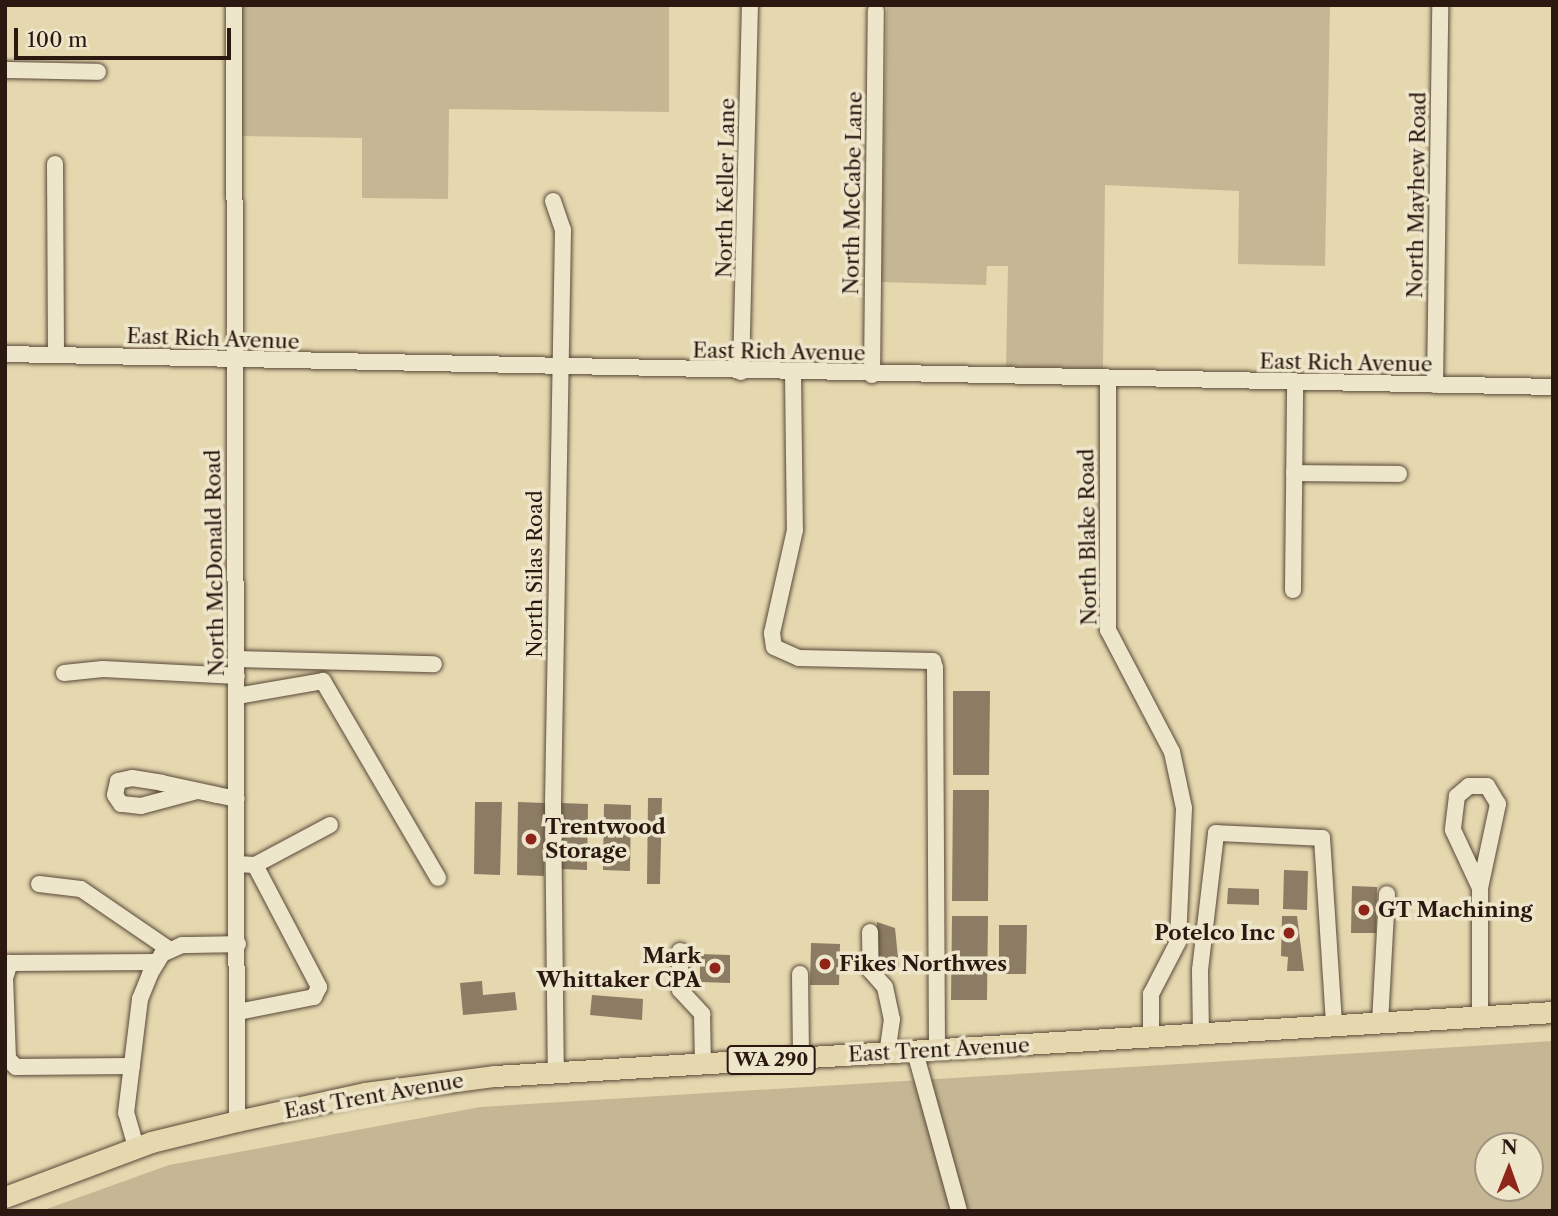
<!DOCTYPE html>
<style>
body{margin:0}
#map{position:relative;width:1558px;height:1216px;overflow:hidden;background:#e5d8af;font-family:"Libre Caslon Text",serif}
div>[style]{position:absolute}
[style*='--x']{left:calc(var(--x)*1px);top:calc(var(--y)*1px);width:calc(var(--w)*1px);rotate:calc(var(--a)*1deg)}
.green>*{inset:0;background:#c5b794}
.building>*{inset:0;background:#8b7c63}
.roads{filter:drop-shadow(0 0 2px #594838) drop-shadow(0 0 2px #594838)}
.minor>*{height:16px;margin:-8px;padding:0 8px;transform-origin:8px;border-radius:8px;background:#eee6cb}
.major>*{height:21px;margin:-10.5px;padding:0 10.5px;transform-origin:10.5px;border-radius:10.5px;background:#e5d8af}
.dots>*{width:19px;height:19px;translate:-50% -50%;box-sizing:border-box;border:4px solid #eee6cb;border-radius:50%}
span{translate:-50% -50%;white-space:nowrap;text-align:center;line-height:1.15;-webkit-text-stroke:7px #eee6cb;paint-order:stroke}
.shield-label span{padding:2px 5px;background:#eee6cb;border:2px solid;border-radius:5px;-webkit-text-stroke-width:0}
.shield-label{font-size:19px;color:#2a1811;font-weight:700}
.street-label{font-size:21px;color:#2a1811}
.poi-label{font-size:21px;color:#2a1811;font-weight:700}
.left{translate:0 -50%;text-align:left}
.right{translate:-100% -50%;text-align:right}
.frame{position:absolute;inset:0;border:7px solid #2a1811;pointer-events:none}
.north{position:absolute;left:1474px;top:1132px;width:70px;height:70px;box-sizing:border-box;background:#eee6cb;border:2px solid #a09481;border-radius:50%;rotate:1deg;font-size:19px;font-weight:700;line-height:28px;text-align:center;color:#2a1811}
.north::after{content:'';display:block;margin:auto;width:24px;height:32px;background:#8f2418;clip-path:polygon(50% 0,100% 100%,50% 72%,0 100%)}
.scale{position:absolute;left:14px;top:28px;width:217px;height:32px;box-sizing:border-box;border:4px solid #2a1811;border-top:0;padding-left:9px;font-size:21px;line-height:24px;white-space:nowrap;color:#2a1811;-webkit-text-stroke:5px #eee6cb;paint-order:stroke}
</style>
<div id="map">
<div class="green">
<div style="clip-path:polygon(241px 5px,669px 5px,669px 112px,449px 109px,448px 199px,362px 198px,362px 138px,239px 136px)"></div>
<div style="clip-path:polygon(887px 5px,1330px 5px,1325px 266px,1238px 264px,1239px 191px,1105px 185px,1103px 369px,1006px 367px,1008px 266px,987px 266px,986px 285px,881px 282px)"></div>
<div style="clip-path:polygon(evenodd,1553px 1041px,1553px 1211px,41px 1211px,169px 1165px,480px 1107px,1553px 1041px,1488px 1146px,1530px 1146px,1530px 1188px,1488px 1188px,1488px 1146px)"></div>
</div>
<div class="building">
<div style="clip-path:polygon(953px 691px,990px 691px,989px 775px,953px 775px)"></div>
<div style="clip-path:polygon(953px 790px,989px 790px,988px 901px,952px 901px)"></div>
<div style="clip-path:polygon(648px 798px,662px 798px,660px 884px,647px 884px)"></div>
<div style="clip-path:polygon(475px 802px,502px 802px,500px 875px,474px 874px)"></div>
<div style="clip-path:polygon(518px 802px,545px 803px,544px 876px,517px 875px)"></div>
<div style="clip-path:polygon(561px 803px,588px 804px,587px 870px,560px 869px)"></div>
<div style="clip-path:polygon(604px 804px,631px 805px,630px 871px,603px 870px)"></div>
<div style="clip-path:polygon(1284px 870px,1308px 871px,1307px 910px,1283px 909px)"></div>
<div style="clip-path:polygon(1352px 886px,1377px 887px,1376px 933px,1351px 933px)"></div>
<div style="clip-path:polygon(1228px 888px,1259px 889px,1259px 905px,1227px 904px)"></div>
<div style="clip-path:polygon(952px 916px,988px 916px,987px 1000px,951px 1000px)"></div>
<div style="clip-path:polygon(1282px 916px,1297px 916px,1304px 971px,1287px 971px,1288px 957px,1281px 956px)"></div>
<div style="clip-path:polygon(877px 922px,895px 928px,899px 968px,874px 968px)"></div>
<div style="clip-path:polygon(999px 925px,1027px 925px,1026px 974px,999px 974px)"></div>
<div style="clip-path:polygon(811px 943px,840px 944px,839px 985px,810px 985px)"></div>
<div style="clip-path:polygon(700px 954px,730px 955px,730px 983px,700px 982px)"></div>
<div style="clip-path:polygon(482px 981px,483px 995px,515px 992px,517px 1010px,463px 1015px,460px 983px)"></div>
<div style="clip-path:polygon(592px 995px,643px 999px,642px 1020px,590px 1015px)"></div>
</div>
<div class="roads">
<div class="minor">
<div style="--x:234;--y:5;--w:1116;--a:89.85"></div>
<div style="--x:5;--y:70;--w:93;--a:1.2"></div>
<div style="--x:55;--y:164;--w:191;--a:89.7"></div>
<div style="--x:553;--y:201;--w:31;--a:71"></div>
<div style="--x:563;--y:230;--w:572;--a:91"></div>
<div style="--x:553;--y:802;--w:271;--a:89.4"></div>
<div style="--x:5;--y:354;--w:1548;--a:1.22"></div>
<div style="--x:741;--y:372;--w:367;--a:-88.6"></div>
<div style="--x:793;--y:374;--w:156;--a:89.3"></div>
<div style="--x:795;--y:530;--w:106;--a:102.6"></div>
<div style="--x:772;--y:633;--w:14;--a:82"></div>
<div style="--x:774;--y:647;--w:27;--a:24"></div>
<div style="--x:799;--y:658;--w:134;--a:1.3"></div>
<div style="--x:933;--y:661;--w:7;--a:74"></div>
<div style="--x:935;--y:668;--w:382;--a:89.7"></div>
<div style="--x:872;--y:375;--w:364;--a:-89.4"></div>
<div style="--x:1108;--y:379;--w:251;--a:90"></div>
<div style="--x:1108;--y:630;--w:138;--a:62.3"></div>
<div style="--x:1172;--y:752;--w:57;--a:77.9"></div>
<div style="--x:1184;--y:808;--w:134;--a:92.6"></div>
<div style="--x:1178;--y:942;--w:59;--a:117.4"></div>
<div style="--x:1151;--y:994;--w:44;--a:90"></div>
<div style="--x:1435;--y:385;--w:380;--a:-89.2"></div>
<div style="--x:1294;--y:473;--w:105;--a:0.5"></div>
<div style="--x:1293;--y:590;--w:207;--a:-89.4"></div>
<div style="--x:237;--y:659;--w:197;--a:1.5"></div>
<div style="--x:64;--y:673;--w:39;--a:-6"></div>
<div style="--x:103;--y:669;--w:134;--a:3"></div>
<div style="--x:237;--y:696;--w:87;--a:-9.9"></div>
<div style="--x:323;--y:681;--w:228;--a:59.7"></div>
<div style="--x:197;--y:791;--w:58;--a:165"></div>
<div style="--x:141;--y:806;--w:20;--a:-174"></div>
<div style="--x:121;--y:804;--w:11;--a:-124"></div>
<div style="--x:115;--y:795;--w:14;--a:-78"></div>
<div style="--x:118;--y:781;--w:14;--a:-12"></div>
<div style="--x:132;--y:778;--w:30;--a:9"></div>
<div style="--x:162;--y:783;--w:56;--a:12.3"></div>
<div style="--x:217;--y:795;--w:20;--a:11"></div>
<div style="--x:237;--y:864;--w:18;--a:3"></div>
<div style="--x:255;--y:865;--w:138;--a:62.3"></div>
<div style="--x:319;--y:987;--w:11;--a:117"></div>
<div style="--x:314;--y:997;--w:77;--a:168.8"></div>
<div style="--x:255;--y:865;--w:85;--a:-28.1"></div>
<div style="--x:39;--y:884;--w:42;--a:6.8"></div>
<div style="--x:81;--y:889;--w:108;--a:34.4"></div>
<div style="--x:870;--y:932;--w:39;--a:89"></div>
<div style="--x:871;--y:971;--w:21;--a:49"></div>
<div style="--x:885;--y:987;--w:33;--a:78"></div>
<div style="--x:892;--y:1019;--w:34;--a:98"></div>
<div style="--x:680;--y:951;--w:39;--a:90"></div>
<div style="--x:680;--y:990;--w:33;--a:47"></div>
<div style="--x:702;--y:1014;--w:50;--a:88.9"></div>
<div style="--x:800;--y:974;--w:84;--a:89.3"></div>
<div style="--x:1480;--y:1017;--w:129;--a:-90"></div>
<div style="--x:1480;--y:888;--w:86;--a:-77.9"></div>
<div style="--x:1498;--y:804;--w:21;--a:-121"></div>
<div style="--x:1487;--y:786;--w:18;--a:180"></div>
<div style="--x:1469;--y:786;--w:16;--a:140"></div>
<div style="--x:1457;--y:796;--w:34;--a:97"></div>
<div style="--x:1453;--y:830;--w:64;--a:65"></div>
<div style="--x:1380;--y:1023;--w:129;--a:-86.9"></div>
<div style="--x:1201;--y:1035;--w:65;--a:-90.9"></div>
<div style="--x:1200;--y:970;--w:138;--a:-83.3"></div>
<div style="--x:1216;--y:833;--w:106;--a:2.7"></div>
<div style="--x:1322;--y:838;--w:188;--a:86.3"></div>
<div style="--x:915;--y:1052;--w:165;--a:74.5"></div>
<div style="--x:132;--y:1066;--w:116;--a:179.5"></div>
<div style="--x:16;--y:1067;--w:11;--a:-135"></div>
<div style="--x:8;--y:1059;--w:81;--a:-92.1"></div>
<div style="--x:5;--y:978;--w:16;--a:-72"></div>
<div style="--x:10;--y:963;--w:146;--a:-0.4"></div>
<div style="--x:136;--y:1147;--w:35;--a:-106"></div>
<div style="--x:126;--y:1113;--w:115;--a:-83"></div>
<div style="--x:140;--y:999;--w:27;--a:-68"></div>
<div style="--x:150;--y:974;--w:23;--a:-59"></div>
<div style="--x:162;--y:954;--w:22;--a:-24"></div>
<div style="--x:182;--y:945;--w:56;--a:-1"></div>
</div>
<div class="major">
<div style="--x:5;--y:1197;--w:156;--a:-20.6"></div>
<div style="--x:151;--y:1142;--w:89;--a:-13.7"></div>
<div style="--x:237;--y:1121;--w:131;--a:-12.3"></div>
<div style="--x:365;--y:1093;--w:131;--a:-7.5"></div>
<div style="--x:495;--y:1076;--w:1060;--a:-3.46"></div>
</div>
</div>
<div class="dots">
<div style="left:531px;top:839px;background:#8f2418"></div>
<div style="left:1364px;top:910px;background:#8f2418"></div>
<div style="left:1289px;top:933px;background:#8f2418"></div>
<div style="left:825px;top:964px;background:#8f2418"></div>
<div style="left:715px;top:968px;background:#8f2418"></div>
</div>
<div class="shield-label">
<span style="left:771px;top:1060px">WA 290</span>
</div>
<div class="street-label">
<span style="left:726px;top:188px;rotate:-89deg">North Keller Lane</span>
<span style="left:853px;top:193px;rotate:-89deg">North McCabe Lane</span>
<span style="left:1417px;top:195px;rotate:-89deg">North Mayhew Road</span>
<span style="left:213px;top:339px;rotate:2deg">East Rich Avenue</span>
<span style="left:779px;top:352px;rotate:1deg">East Rich Avenue</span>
<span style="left:1346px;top:363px;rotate:1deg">East Rich Avenue</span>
<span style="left:1088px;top:537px;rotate:-91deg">North Blake Road</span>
<span style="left:215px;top:563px;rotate:-91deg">North McDonald Road</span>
<span style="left:535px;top:574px;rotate:-90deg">North Silas Road</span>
<span style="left:939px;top:1050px;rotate:-3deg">East Trent Avenue</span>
<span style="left:374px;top:1096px;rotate:-10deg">East Trent Avenue</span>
</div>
<div class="poi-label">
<span class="left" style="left:545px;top:839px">Trentwood<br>Storage</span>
<span class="left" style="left:1378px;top:910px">GT Machining</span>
<span class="right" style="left:1275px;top:933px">Potelco Inc</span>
<span class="right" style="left:701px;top:968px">Mark<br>Whittaker CPA</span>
<span class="left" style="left:839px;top:964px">Fikes Northwes</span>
</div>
<div class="frame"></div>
<div class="north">N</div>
<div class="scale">100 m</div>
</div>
